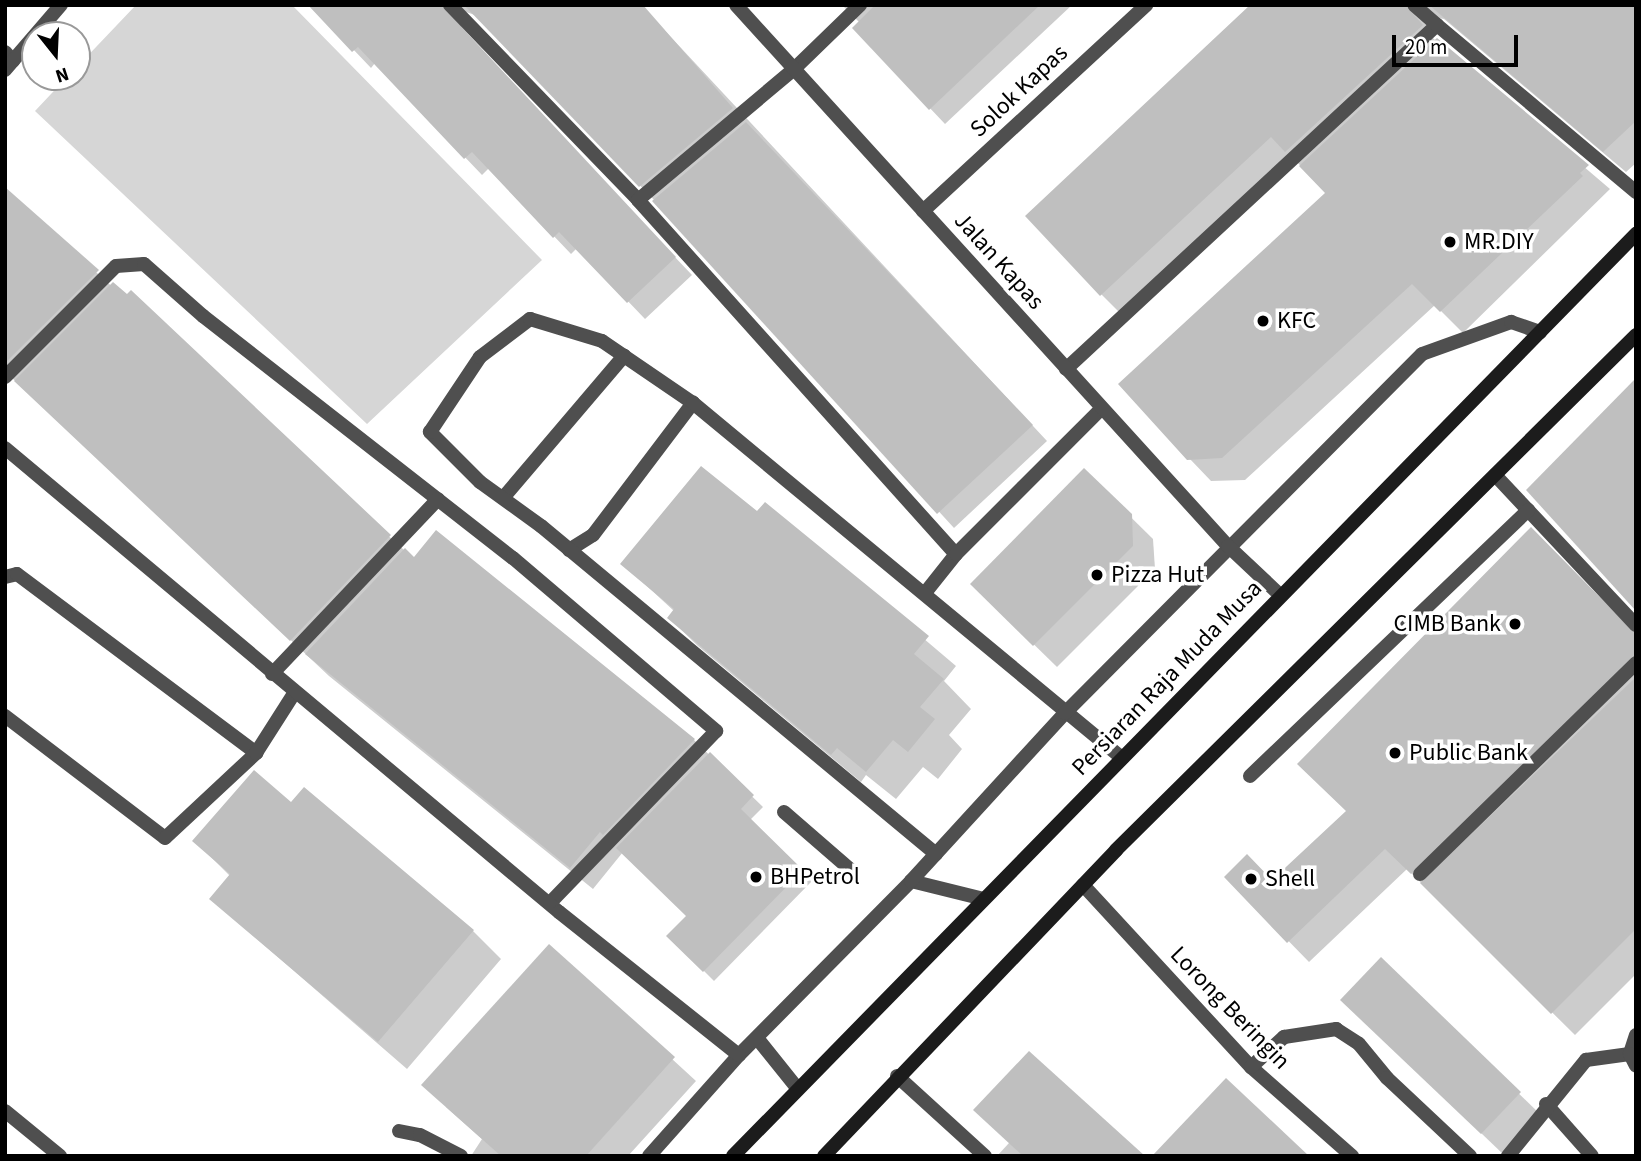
<!DOCTYPE html>
<style>
body{margin:0}
#map{position:relative;width:1641px;height:1161px;overflow:hidden;background:#fff;font-family:"Source Sans 3",sans-serif}
div>[style]{position:absolute}
[style*='--x']{left:calc(var(--x)*1px);top:calc(var(--y)*1px);width:calc(var(--w)*1px);rotate:calc(var(--a)*1deg)}
.green>*{inset:0;background:#d6d6d6}
.shadow>*{inset:0;background:#0003}
.building>*{inset:0;background:#bfbfbf}
.service>*{height:14px;margin:-7px;padding:0 7px;transform-origin:7px;border-radius:7px;background:#4f4f4f}
.minor>*{height:14px;margin:-7px;padding:0 7px;transform-origin:7px;border-radius:7px;background:#4f4f4f}
.secondary>*{height:14px;margin:-7px;padding:0 7px;transform-origin:7px;border-radius:7px;background:#1c1c1c}
.dots>*{width:19px;height:19px;translate:-50% -50%;box-sizing:border-box;border:4px solid #fff;border-radius:50%}
span{translate:-50% -50%;white-space:nowrap;text-align:center;line-height:1.15;-webkit-text-stroke:7px #fff;paint-order:stroke}
.street-label{font-size:24px;color:#000}
.poi-label{font-size:24px;color:#000}
.left{translate:0 -50%;text-align:left}
.right{translate:-100% -50%;text-align:right}
.frame{position:absolute;inset:0;border:7px solid #000;pointer-events:none}
.north{position:absolute;left:21px;top:21px;width:70px;height:70px;box-sizing:border-box;background:#fff;border:2px solid #999;border-radius:50%;rotate:162deg;font-size:19px;font-weight:700;line-height:28px;text-align:center;color:#000}
.north::after{content:'';display:block;margin:auto;width:24px;height:32px;background:#000;clip-path:polygon(50% 0,100% 100%,50% 72%,0 100%)}
.scale{position:absolute;left:1392px;top:35px;width:126px;height:32px;box-sizing:border-box;border:4px solid #000;border-top:0;padding-left:9px;font-size:21px;line-height:24px;white-space:nowrap;color:#000;-webkit-text-stroke:5px #fff;paint-order:stroke}
</style>
<div id="map">
<div class="green">
<div style="clip-path:polygon(136px 5px,292px 5px,542px 260px,367px 424px,35px 111px,67px 77px,77px 77px,77px 67px)"></div>
</div>
<div class="shadow">
<div style="clip-path:polygon(311px 5px,641px 5px,1047px 441px,954px 528px,655px 201px,475px 15px,466px 12px,460px 31px,692px 275px,645px 319px,577px 248px,571px 254px,489px 168px,482px 175px,375px 63px,371px 68px)"></div>
<div style="clip-path:polygon(842px 5px,1072px 5px,945px 124px,854px 28px,859px 22px)"></div>
<div style="clip-path:polygon(1253px 5px,1636px 5px,1636px 163px,1626px 172px,1444px 19px,1432px 17px,1426px 31px,1436px 41px,1610px 189px,1463px 333px,1435px 305px,1245px 480px,1211px 481px,1189px 458px,1328px 194px,1293px 158px,1123px 316px,1101px 294px)"></div>
<div style="clip-path:polygon(5px 190px,414px 559px,694px 740px,763px 807px,750px 820px,812px 881px,714px 981px,669px 936px,688px 916px,623px 852px,593px 889px,329px 676px,11px 377px,5px 382px)"></div>
<div style="clip-path:polygon(1084px 471px,1153px 539px,1155px 569px,1057px 667px,972px 584px)"></div>
<div style="clip-path:polygon(765px 504px,956px 666px,944px 681px,971px 709px,949px 735px,962px 749px,938px 779px,923px 767px,896px 799px,866px 775px,861px 782px,698px 646px,669px 618px,674px 611px,622px 563px,757px 514px)"></div>
<div style="clip-path:polygon(1636px 652px,1636px 974px,1575px 1035px,1407px 869px,1309px 962px,1226px 877px,1272px 882px)"></div>
<div style="clip-path:polygon(291px 804px,473px 931px,501px 959px,407px 1069px,211px 899px,230px 876px,195px 841px)"></div>
<div style="clip-path:polygon(549px 946px,696px 1081px,628px 1156px,471px 1156px,482px 1139px,446px 1107px)"></div>
<div style="clip-path:polygon(1381px 960px,1542px 1116px,1504px 1155px,1365px 1022px)"></div>
<div style="clip-path:polygon(1009px 1143px,1142px 1156px,997px 1156px)"></div>
</div>
<div class="building">
<div style="clip-path:polygon(308px 5px,441px 5px,676px 257px,627px 303px,559px 232px,553px 238px,472px 152px,464px 159px,358px 47px,352px 52px)"></div>
<div style="clip-path:polygon(464px 5px,643px 5px,733px 108px,639px 187px)"></div>
<div style="clip-path:polygon(875px 5px,1040px 5px,929px 110px,852px 28px)"></div>
<div style="clip-path:polygon(1250px 5px,1405px 5px,1423px 25px,1285px 152px,1271px 137px,1100px 296px,1025px 216px)"></div>
<div style="clip-path:polygon(1429px 5px,1636px 5px,1636px 121px,1603px 152px)"></div>
<div style="clip-path:polygon(1437px 38px,1589px 165px,1580px 173px,1583px 176px,1440px 312px,1412px 284px,1222px 458px,1187px 460px,1118px 384px,1325px 193px,1299px 166px)"></div>
<div style="clip-path:polygon(746px 122px,1033px 425px,937px 514px,652px 201px)"></div>
<div style="clip-path:polygon(5px 187px,99px 270px,5px 363px)"></div>
<div style="clip-path:polygon(113px 282px,127px 294px,131px 290px,391px 535px,290px 641px,14px 381px)"></div>
<div style="clip-path:polygon(1636px 378px,1636px 611px,1526px 490px)"></div>
<div style="clip-path:polygon(701px 466px,757px 511px,765px 502px,929px 636px,914px 654px,944px 679px,920px 707px,935px 719px,908px 752px,893px 740px,866px 772px,837px 748px,831px 755px,667px 618px,674px 609px,620px 564px)"></div>
<div style="clip-path:polygon(1084px 468px,1132px 514px,1133px 546px,1033px 646px,970px 584px)"></div>
<div style="clip-path:polygon(1531px 527px,1636px 634px,1636px 654px,1411px 874px,1385px 849px,1287px 943px,1224px 877px,1247px 854px,1272px 880px,1346px 811px,1297px 764px)"></div>
<div style="clip-path:polygon(436px 530px,695px 739px,603px 835px,600px 832px,570px 868px,305px 654px,405px 548px,414px 557px)"></div>
<div style="clip-path:polygon(1636px 677px,1636px 929px,1551px 1014px,1420px 883px)"></div>
<div style="clip-path:polygon(710px 752px,754px 795px,741px 809px,803px 870px,703px 972px,666px 936px,686px 916px,616px 848px)"></div>
<div style="clip-path:polygon(254px 770px,291px 802px,304px 787px,474px 930px,378px 1042px,209px 899px,230px 874px,192px 841px)"></div>
<div style="clip-path:polygon(549px 944px,675px 1057px,586px 1156px,501px 1156px,421px 1085px)"></div>
<div style="clip-path:polygon(1381px 957px,1521px 1092px,1481px 1134px,1340px 1000px)"></div>
<div style="clip-path:polygon(1029px 1051px,1145px 1156px,1023px 1156px,973px 1110px)"></div>
<div style="clip-path:polygon(1226px 1078px,1309px 1156px,1152px 1156px)"></div>
</div>
<div class="service">
<div style="--x:450;--y:5;--w:271;--a:46"></div>
<div style="--x:638;--y:200;--w:476;--a:48.1"></div>
<div style="--x:1437;--y:25;--w:260;--a:40"></div>
<div style="--x:5;--y:52;--w:12;--a:48"></div>
<div style="--x:638;--y:200;--w:204;--a:-40"></div>
<div style="--x:794;--y:69;--w:92;--a:-44.1"></div>
<div style="--x:1066;--y:369;--w:506;--a:-42.84"></div>
<div style="--x:1437;--y:25;--w:30;--a:-139"></div>
<div style="--x:5;--y:377;--w:157;--a:-45"></div>
<div style="--x:116;--y:266;--w:28;--a:-4"></div>
<div style="--x:144;--y:264;--w:79;--a:41.4"></div>
<div style="--x:203;--y:316;--w:393;--a:38"></div>
<div style="--x:513;--y:558;--w:267;--a:40.4"></div>
<div style="--x:716;--y:731;--w:239;--a:134"></div>
<div style="--x:1495;--y:475;--w:206;--a:46.8"></div>
<div style="--x:503;--y:498;--w:187;--a:-49.6"></div>
<div style="--x:569;--y:550;--w:28;--a:-32"></div>
<div style="--x:593;--y:535;--w:166;--a:-52.9"></div>
<div style="--x:5;--y:577;--w:12;--a:-14"></div>
<div style="--x:17;--y:574;--w:299;--a:36.8"></div>
<div style="--x:925;--y:593;--w:50;--a:-51.5"></div>
<div style="--x:956;--y:554;--w:206;--a:-45"></div>
<div style="--x:272;--y:674;--w:241;--a:-46.5"></div>
<div style="--x:5;--y:716;--w:201;--a:37.3"></div>
<div style="--x:165;--y:838;--w:125;--a:-43"></div>
<div style="--x:256;--y:753;--w:72;--a:-57.4"></div>
<div style="--x:1250;--y:776;--w:385;--a:-43.7"></div>
<div style="--x:784;--y:812;--w:90;--a:40.9"></div>
<div style="--x:936;--y:854;--w:513;--a:-140.29"></div>
<div style="--x:541;--y:526;--w:75;--a:-144.2"></div>
<div style="--x:480;--y:482;--w:71;--a:-135"></div>
<div style="--x:430;--y:432;--w:90;--a:-56.3"></div>
<div style="--x:480;--y:357;--w:63;--a:-37.2"></div>
<div style="--x:530;--y:319;--w:75;--a:17"></div>
<div style="--x:602;--y:341;--w:110;--a:34.3"></div>
<div style="--x:693;--y:403;--w:557;--a:39.61"></div>
<div style="--x:1420;--y:874;--w:302;--a:-44.3"></div>
<div style="--x:911;--y:881;--w:75;--a:13.9"></div>
<div style="--x:1083;--y:885;--w:248;--a:47.3"></div>
<div style="--x:1251;--y:1067;--w:135;--a:41.4"></div>
<div style="--x:757;--y:1038;--w:64;--a:51.3"></div>
<div style="--x:1251;--y:1067;--w:45;--a:-42.3"></div>
<div style="--x:1284;--y:1037;--w:53;--a:-8.7"></div>
<div style="--x:1336;--y:1029;--w:27;--a:33"></div>
<div style="--x:1359;--y:1044;--w:44;--a:50.5"></div>
<div style="--x:1387;--y:1078;--w:114;--a:43.2"></div>
<div style="--x:1546;--y:1104;--w:69;--a:48.5"></div>
<div style="--x:399;--y:1131;--w:21;--a:11"></div>
<div style="--x:420;--y:1135;--w:46;--a:27.1"></div>
<div style="--x:649;--y:1156;--w:135;--a:-48.3"></div>
<div style="--x:739;--y:1055;--w:245;--a:-45.3"></div>
<div style="--x:911;--y:881;--w:228;--a:-47.5"></div>
<div style="--x:1065;--y:713;--w:506;--a:-45.16"></div>
<div style="--x:1422;--y:354;--w:95;--a:-19.8"></div>
<div style="--x:1511;--y:322;--w:31;--a:19"></div>
<div style="--x:1508;--y:1156;--w:124;--a:-50.9"></div>
<div style="--x:1586;--y:1060;--w:44;--a:-7.8"></div>
</div>
<div class="minor">
<div style="--x:736;--y:5;--w:731;--a:47.72"></div>
<div style="--x:1228;--y:546;--w:70;--a:43.3"></div>
<div style="--x:5;--y:70;--w:86;--a:-49.3"></div>
<div style="--x:923;--y:211;--w:304;--a:-42.7"></div>
<div style="--x:5;--y:448;--w:723;--a:39.95"></div>
<div style="--x:559;--y:912;--w:230;--a:38.5"></div>
<div style="--x:1636;--y:1035;--w:20;--a:108"></div>
<div style="--x:1630;--y:1054;--w:13;--a:63"></div>
<div style="--x:897;--y:1076;--w:119;--a:42.3"></div>
<div style="--x:5;--y:1111;--w:71;--a:39.3"></div>
</div>
<div class="secondary">
<div style="--x:733;--y:1156;--w:1291;--a:-45.6"></div>
<div style="--x:824;--y:1156;--w:423;--a:-46.3"></div>
<div style="--x:1116;--y:850;--w:732;--a:-44.72"></div>
</div>
<div class="dots">
<div style="left:1450px;top:242px;background:#000"></div>
<div style="left:1263px;top:321px;background:#000"></div>
<div style="left:1097px;top:575px;background:#000"></div>
<div style="left:1515px;top:624px;background:#000"></div>
<div style="left:1395px;top:753px;background:#000"></div>
<div style="left:756px;top:877px;background:#000"></div>
<div style="left:1251px;top:879px;background:#000"></div>
</div>
<div class="street-label">
<span style="left:1019px;top:91px;rotate:-43deg">Solok Kapas</span>
<span style="left:999px;top:261px;rotate:48deg">Jalan Kapas</span>
<span style="left:1167px;top:678px;rotate:-46deg">Persiaran Raja Muda Musa</span>
<span style="left:1230px;top:1008px;rotate:46deg">Lorong Beringin</span>
</div>
<div class="poi-label">
<span class="left" style="left:1464px;top:242px">MR.DIY</span>
<span class="left" style="left:1277px;top:321px">KFC</span>
<span class="left" style="left:1111px;top:575px">Pizza Hut</span>
<span class="right" style="left:1501px;top:624px">CIMB Bank</span>
<span class="left" style="left:1409px;top:753px">Public Bank</span>
<span class="left" style="left:770px;top:877px">BHPetrol</span>
<span class="left" style="left:1265px;top:879px">Shell</span>
</div>
<div class="frame"></div>
<div class="north">N</div>
<div class="scale">20 m</div>
</div>
